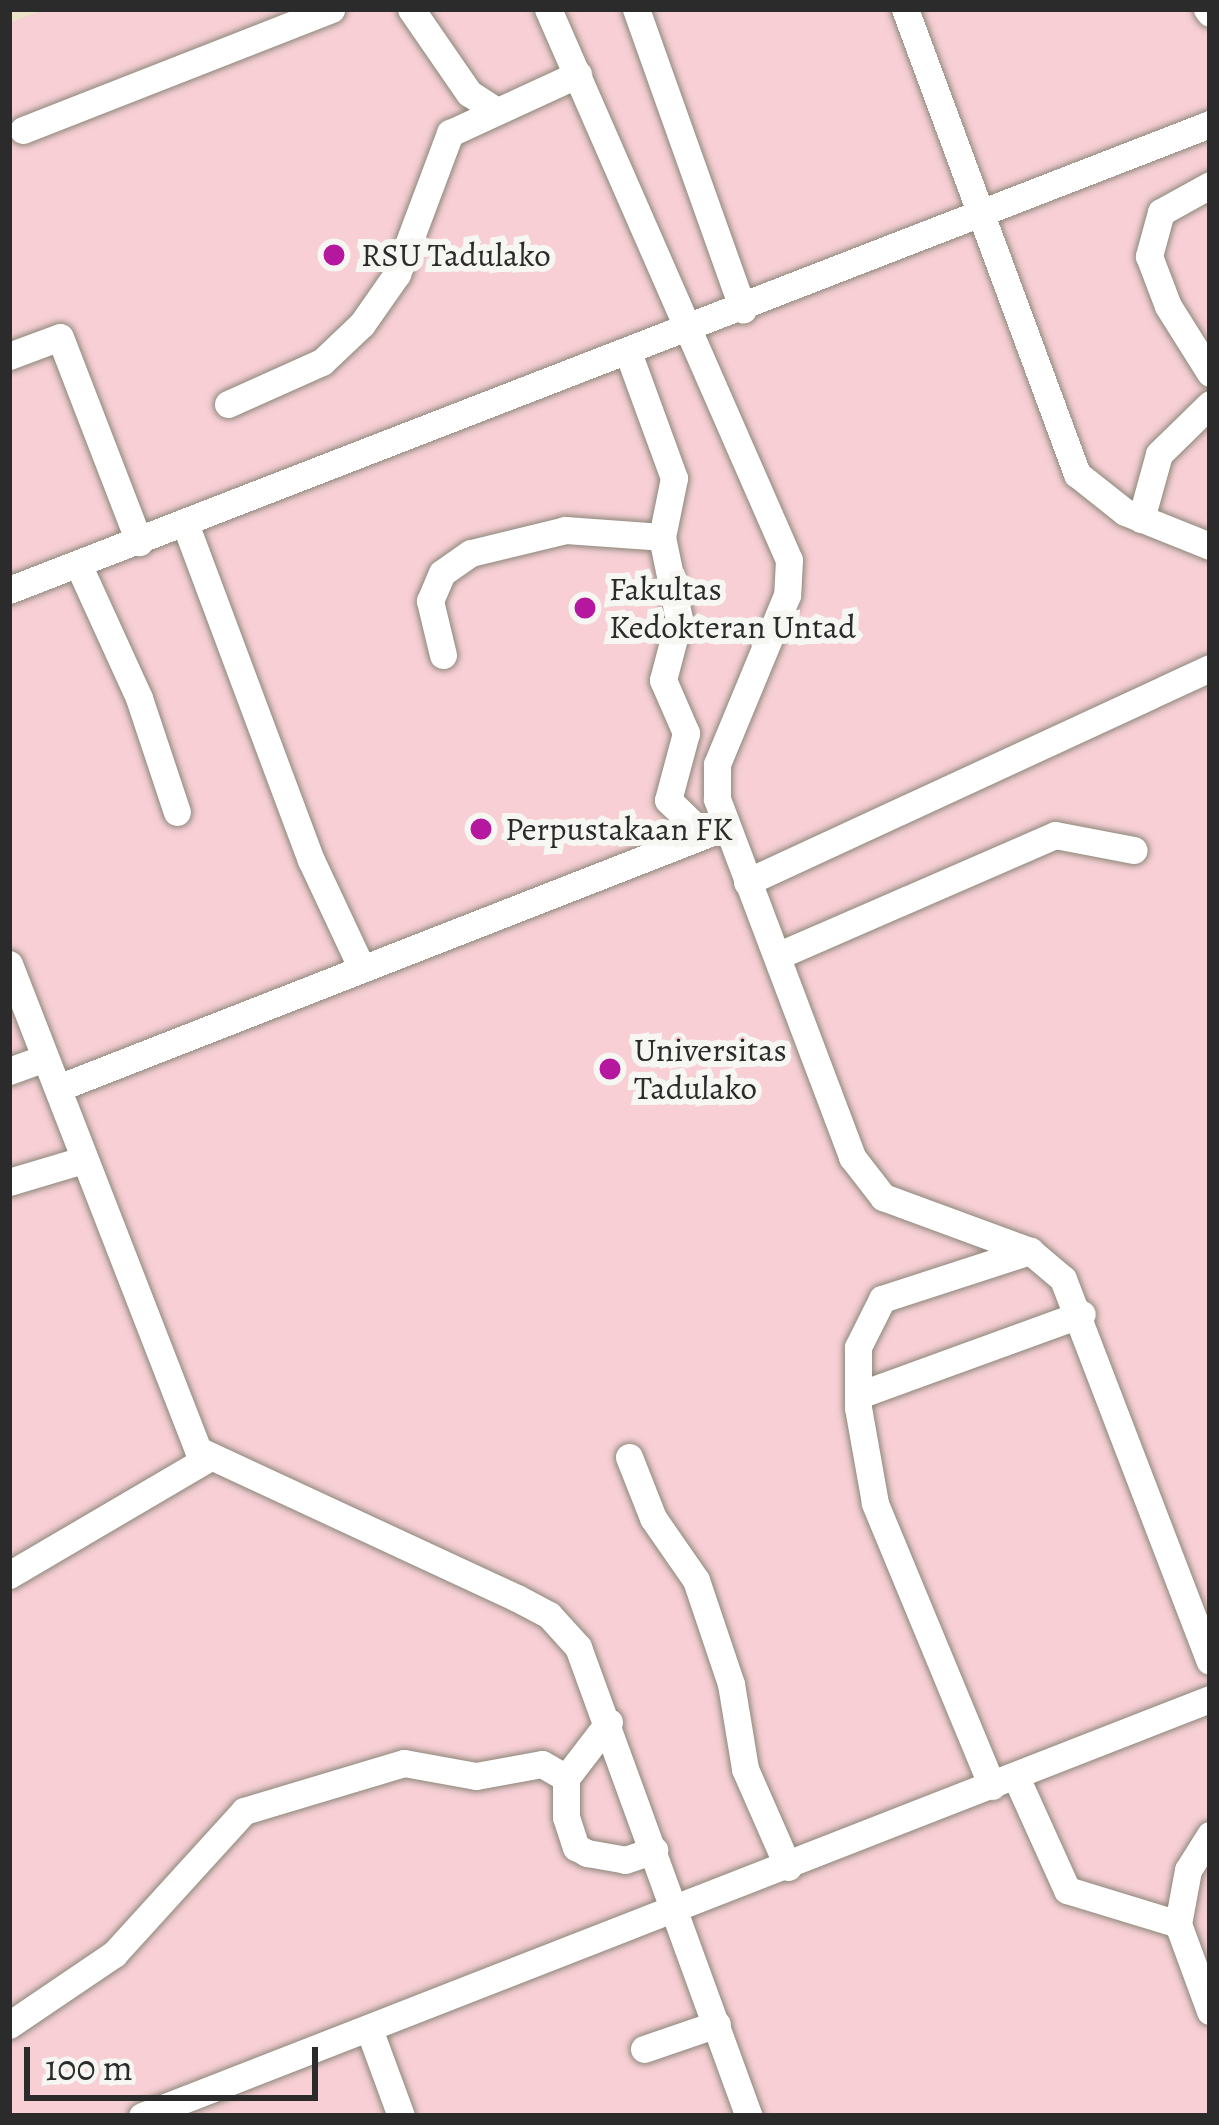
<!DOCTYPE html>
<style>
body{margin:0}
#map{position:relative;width:1219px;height:2125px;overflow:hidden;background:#ede3c8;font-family:Alegreya,serif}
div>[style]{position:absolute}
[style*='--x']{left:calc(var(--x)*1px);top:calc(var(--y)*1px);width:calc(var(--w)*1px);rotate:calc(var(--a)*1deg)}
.built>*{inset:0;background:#f7cfd5}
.roads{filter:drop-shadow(0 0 3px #8c877a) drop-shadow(0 0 3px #8c877a)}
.minor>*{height:27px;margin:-13.5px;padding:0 13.5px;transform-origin:13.5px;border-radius:13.5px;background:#fff}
.dots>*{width:33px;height:33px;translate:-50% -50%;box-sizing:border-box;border:6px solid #f6f6f2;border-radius:50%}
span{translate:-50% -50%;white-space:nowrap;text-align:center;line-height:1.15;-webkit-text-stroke:12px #f6f6f2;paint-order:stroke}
.poi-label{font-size:33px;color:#2b2b2b}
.left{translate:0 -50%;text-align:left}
.frame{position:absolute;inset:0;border:12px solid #2b2b2b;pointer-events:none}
.scale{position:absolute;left:24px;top:2047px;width:294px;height:54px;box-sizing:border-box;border:6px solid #2b2b2b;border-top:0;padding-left:15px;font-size:36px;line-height:42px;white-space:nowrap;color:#2b2b2b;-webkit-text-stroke:9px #f6f6f2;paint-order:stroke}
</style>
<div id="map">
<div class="built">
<div style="clip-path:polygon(45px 9px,1210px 9px,1210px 2116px,9px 2116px,9px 23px)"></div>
</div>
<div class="roads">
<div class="minor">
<div style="--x:411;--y:9;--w:102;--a:55.4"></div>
<div style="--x:469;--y:93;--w:33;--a:33"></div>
<div style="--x:548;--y:9;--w:601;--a:66.38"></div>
<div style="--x:789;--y:560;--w:35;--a:93"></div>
<div style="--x:787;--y:595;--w:183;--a:112.5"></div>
<div style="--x:717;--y:764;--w:35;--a:90"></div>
<div style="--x:717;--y:799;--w:383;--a:69.3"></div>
<div style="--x:852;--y:1157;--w:51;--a:52.2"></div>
<div style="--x:883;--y:1197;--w:157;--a:20.2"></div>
<div style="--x:1030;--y:1251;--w:43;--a:40.3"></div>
<div style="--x:1063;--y:1279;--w:409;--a:69"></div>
<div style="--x:636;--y:9;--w:319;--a:70.4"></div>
<div style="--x:905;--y:9;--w:496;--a:69.7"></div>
<div style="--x:1077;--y:474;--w:61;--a:38.4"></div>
<div style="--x:1125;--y:512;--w:92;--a:21.8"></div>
<div style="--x:1207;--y:9;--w:5;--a:53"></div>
<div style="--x:23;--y:130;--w:331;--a:-21.4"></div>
<div style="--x:1210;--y:185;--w:56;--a:151.1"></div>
<div style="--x:1161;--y:212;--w:46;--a:105.3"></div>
<div style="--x:1149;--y:256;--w:53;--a:69.2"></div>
<div style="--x:1168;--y:306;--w:79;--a:57.9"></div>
<div style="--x:629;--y:355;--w:131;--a:69.9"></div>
<div style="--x:674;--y:478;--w:60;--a:101.5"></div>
<div style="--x:662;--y:537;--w:84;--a:78.3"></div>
<div style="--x:679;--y:619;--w:63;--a:104.7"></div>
<div style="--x:663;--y:680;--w:58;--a:66.5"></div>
<div style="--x:686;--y:733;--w:69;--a:105"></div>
<div style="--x:668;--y:800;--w:50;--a:44.2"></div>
<div style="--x:9;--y:356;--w:54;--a:-20.4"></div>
<div style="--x:60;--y:337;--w:220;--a:68.9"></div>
<div style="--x:228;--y:404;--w:103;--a:-24.1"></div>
<div style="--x:322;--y:362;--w:55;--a:-43.5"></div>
<div style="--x:362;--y:324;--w:61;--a:-55"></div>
<div style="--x:397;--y:274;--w:151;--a:-69.4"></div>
<div style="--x:450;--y:133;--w:141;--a:-24.7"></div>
<div style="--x:1141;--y:519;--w:67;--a:-74.5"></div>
<div style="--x:1159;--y:454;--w:71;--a:-44.4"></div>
<div style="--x:186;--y:526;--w:357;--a:69.5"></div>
<div style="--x:311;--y:860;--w:120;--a:64.9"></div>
<div style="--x:78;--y:564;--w:147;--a:65.5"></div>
<div style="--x:139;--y:698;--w:120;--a:71.6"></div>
<div style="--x:9;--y:590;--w:1288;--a:-21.21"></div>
<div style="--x:443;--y:655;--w:56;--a:-103.5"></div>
<div style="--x:430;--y:601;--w:30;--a:-67"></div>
<div style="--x:442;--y:573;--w:35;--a:-35"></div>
<div style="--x:471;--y:553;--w:97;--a:-13.7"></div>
<div style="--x:565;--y:530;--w:97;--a:4.1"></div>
<div style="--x:747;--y:882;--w:510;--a:-24.81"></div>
<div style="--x:777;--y:956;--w:303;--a:-23.5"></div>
<div style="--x:1055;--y:835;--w:80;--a:10.8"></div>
<div style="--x:9;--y:964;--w:521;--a:68.75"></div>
<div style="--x:198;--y:1450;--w:352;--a:24.9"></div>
<div style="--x:517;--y:1598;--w:36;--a:28"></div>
<div style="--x:549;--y:1615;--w:43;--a:47.8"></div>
<div style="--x:578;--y:1647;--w:499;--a:70"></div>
<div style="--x:9;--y:1071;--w:38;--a:-20"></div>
<div style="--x:58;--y:1088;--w:716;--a:-21.37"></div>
<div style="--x:9;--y:1182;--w:77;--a:-16.6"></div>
<div style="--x:859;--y:1395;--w:237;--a:-20"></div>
<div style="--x:629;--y:1457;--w:66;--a:68.5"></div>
<div style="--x:653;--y:1518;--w:75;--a:55.3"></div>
<div style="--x:696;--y:1580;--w:110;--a:71.4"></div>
<div style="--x:731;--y:1684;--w:86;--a:80.6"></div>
<div style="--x:745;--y:1769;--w:107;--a:66.3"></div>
<div style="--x:9;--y:1575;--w:229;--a:-30.4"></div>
<div style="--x:609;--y:1722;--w:71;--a:127.5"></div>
<div style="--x:566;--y:1778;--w:39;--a:90"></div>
<div style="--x:566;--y:1817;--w:32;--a:72"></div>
<div style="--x:576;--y:1847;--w:13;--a:29"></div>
<div style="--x:587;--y:1853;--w:39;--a:10"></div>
<div style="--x:625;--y:1860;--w:31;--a:-19"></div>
<div style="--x:1016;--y:1777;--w:124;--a:65.7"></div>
<div style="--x:1067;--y:1890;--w:116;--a:17"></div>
<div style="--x:992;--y:1786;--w:306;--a:-112.5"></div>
<div style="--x:875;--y:1503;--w:97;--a:-100.1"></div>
<div style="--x:858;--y:1408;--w:61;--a:-90"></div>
<div style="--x:858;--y:1347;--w:54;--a:-63.4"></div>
<div style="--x:882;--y:1299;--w:156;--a:-18"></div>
<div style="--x:1210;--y:1835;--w:41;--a:122.2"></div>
<div style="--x:1188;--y:1870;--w:55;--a:100.5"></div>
<div style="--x:1178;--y:1924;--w:93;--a:69.8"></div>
<div style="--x:9;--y:2025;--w:127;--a:-34.1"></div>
<div style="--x:114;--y:1954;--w:193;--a:-47.7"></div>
<div style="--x:244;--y:1811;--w:167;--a:-16.7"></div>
<div style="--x:404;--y:1763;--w:73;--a:10.2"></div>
<div style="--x:476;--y:1776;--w:67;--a:-10.3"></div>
<div style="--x:542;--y:1764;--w:28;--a:30"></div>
<div style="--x:369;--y:2029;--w:93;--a:69.8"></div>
<div style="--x:644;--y:2049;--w:77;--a:-18.9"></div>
<div style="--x:142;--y:2116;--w:1147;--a:-21.33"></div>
</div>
</div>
<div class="dots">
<div style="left:334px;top:255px;background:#b5179e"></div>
<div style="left:585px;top:608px;background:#b5179e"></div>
<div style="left:481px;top:829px;background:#b5179e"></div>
<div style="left:610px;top:1069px;background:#b5179e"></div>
</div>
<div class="poi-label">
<span class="left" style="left:361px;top:255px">RSU Tadulako</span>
<span class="left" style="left:609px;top:608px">Fakultas<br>Kedokteran Untad</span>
<span class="left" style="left:505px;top:829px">Perpustakaan FK</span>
<span class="left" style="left:634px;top:1069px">Universitas<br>Tadulako</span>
</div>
<div class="frame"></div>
<div class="scale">100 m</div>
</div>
